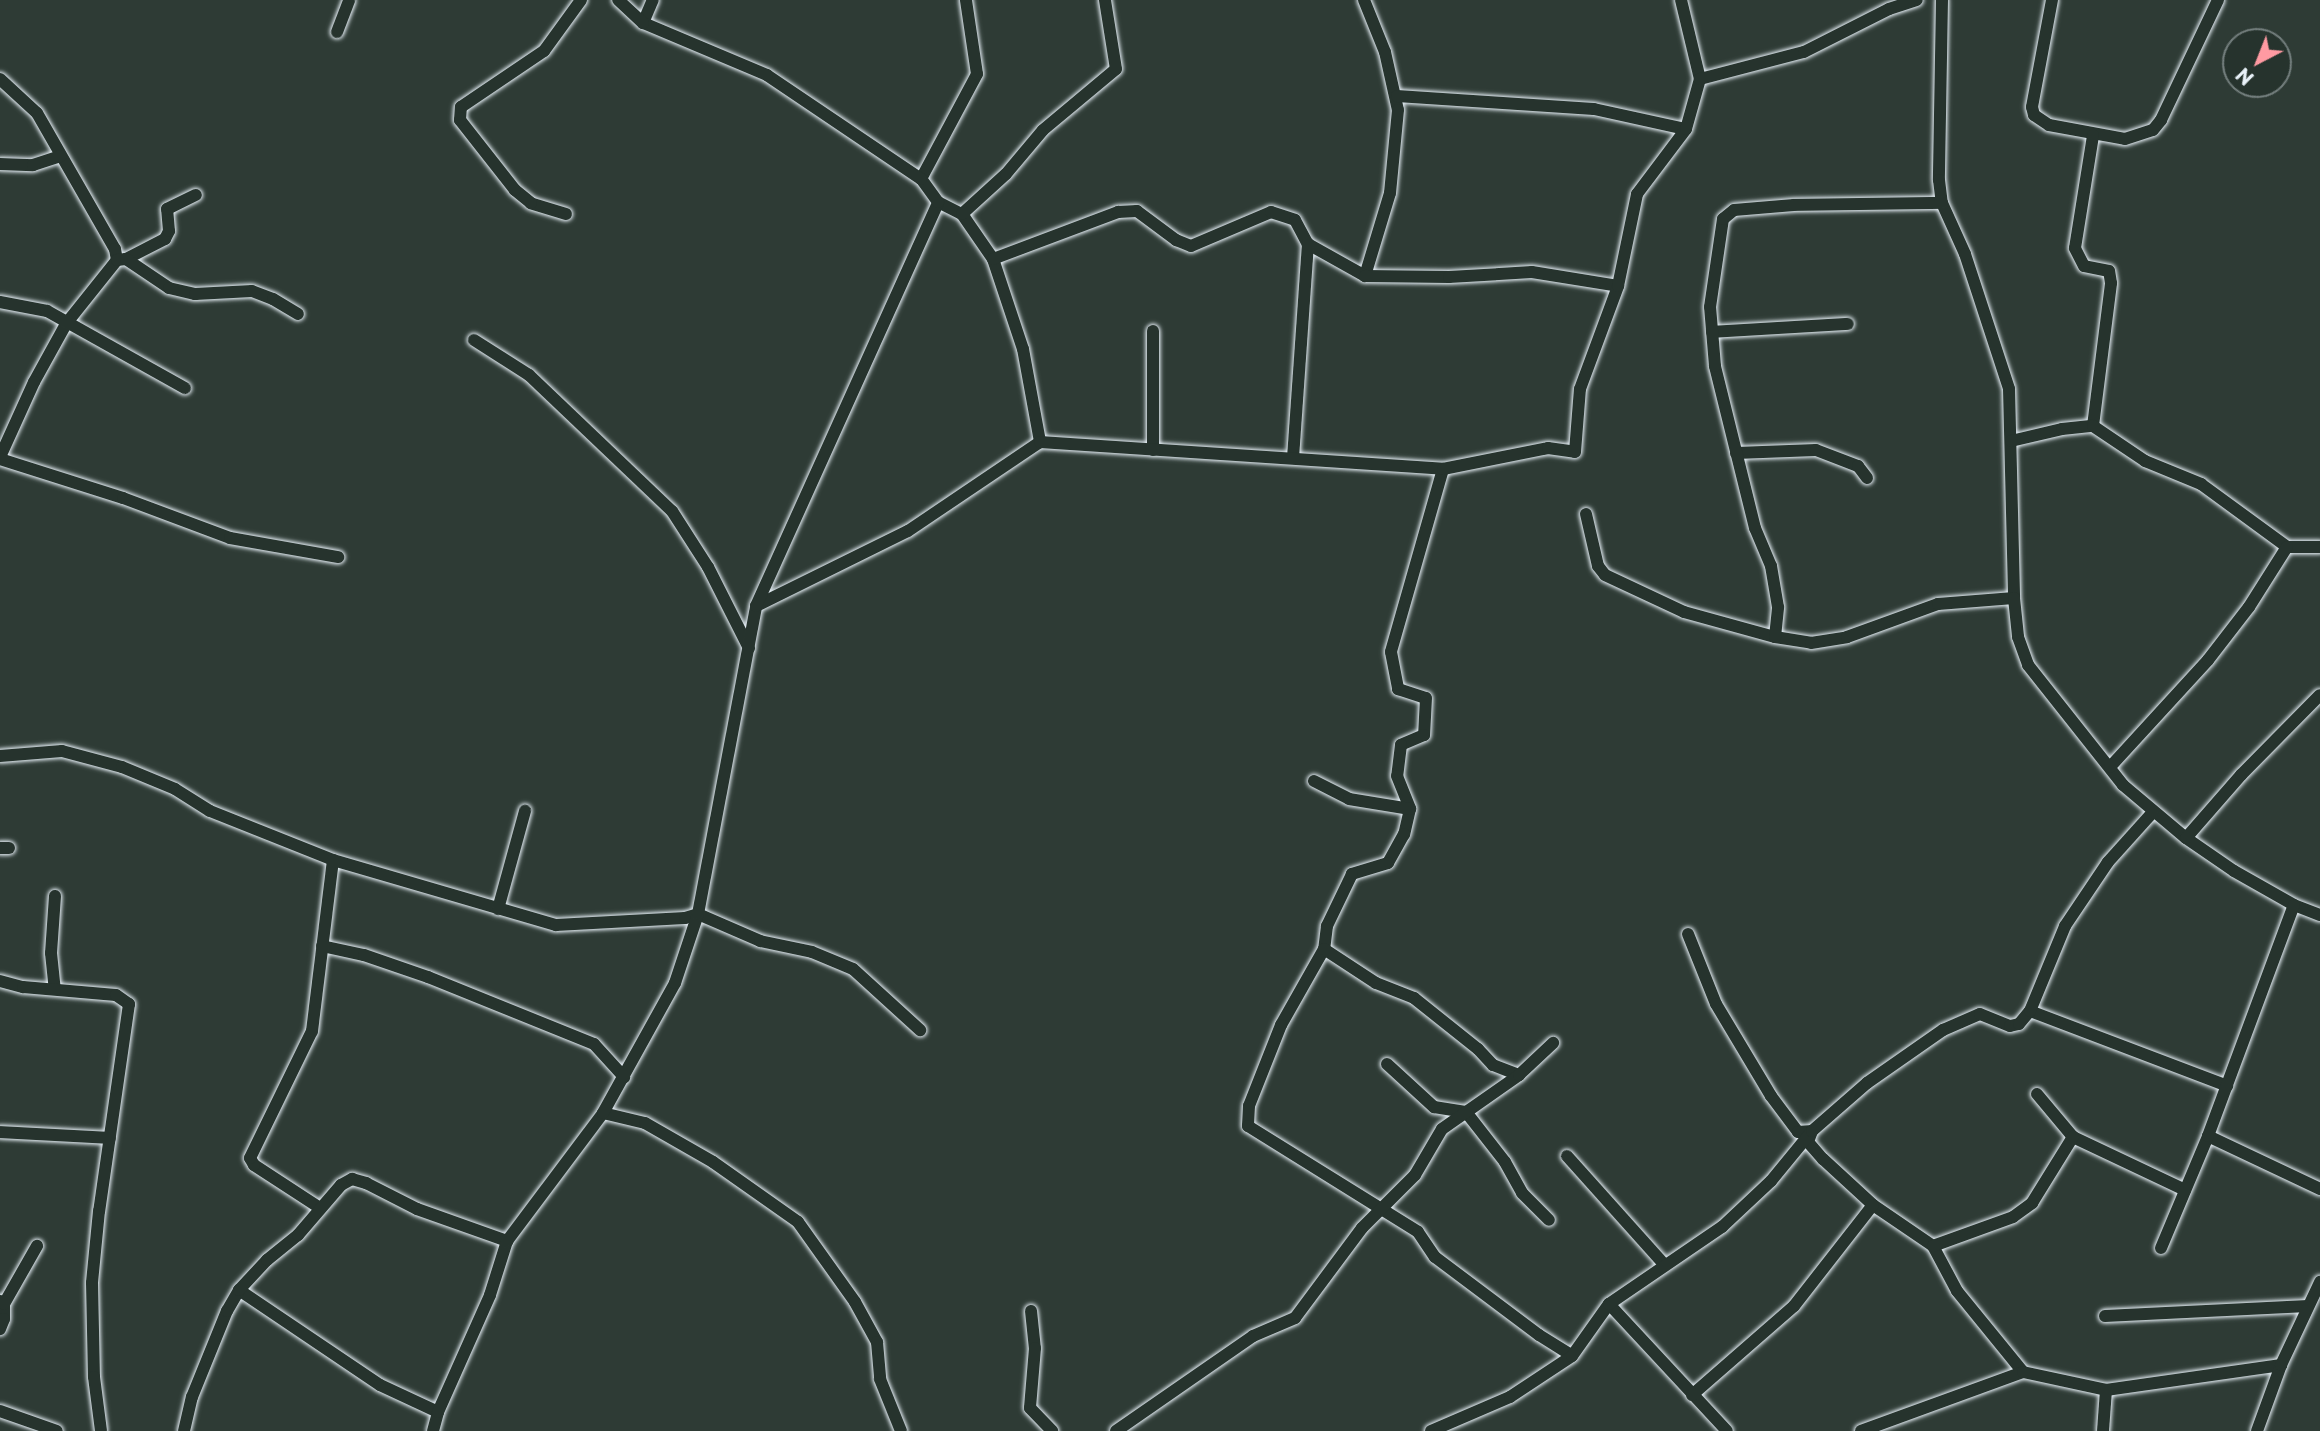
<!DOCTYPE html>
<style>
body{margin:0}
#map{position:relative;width:2320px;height:1431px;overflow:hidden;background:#2e3b35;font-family:"Playpen Sans",sans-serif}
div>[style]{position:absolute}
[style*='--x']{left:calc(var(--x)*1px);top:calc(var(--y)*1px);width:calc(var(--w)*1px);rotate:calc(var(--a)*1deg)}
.roads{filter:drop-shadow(0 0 2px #e8f1f8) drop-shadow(0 0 2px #e8f1f8)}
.minor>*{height:12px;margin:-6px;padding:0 6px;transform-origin:6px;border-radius:6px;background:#26332d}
span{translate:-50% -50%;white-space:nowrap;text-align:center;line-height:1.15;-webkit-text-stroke:6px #26332d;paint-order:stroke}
.north{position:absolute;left:2222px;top:28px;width:70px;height:70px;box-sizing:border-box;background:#26332d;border:2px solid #747f7e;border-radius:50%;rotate:222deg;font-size:19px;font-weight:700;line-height:28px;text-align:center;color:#e8f1f8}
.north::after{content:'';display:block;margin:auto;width:24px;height:32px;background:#ff9aa2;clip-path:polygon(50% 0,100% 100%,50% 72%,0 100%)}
</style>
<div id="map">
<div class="roads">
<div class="minor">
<div style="--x:1364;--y:0;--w:56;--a:68"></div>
<div style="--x:1385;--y:52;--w:59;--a:77.4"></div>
<div style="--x:1398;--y:110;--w:83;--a:95.5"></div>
<div style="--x:1390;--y:193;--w:87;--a:106.8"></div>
<div style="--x:1681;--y:0;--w:81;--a:76.5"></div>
<div style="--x:1942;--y:0;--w:180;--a:91"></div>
<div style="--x:1939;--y:180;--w:23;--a:83"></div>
<div style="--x:1942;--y:203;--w:56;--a:65.7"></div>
<div style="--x:1965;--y:254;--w:142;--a:71.9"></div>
<div style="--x:2009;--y:389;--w:209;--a:88.6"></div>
<div style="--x:2052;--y:0;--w:109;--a:100.6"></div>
<div style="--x:2032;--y:107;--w:8;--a:76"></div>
<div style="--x:2034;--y:115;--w:18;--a:34"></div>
<div style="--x:2049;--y:125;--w:77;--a:10.4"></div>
<div style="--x:2125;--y:139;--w:29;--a:-18"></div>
<div style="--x:2153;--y:130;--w:13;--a:-51"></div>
<div style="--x:2161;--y:120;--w:133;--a:-64.6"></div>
<div style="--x:643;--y:23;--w:25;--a:-67"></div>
<div style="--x:337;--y:32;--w:34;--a:-69"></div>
<div style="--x:0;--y:79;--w:50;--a:42.6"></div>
<div style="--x:37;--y:113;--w:157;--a:60.2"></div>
<div style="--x:115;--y:249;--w:11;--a:80"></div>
<div style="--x:117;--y:260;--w:82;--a:128.6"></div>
<div style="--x:66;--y:324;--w:66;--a:118.9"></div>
<div style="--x:34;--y:382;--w:82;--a:114.4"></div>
<div style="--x:1397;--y:96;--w:197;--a:3.8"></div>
<div style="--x:1594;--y:109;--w:94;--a:12.3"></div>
<div style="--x:0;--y:164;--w:33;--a:2"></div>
<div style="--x:33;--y:165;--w:29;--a:-18"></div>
<div style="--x:921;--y:179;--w:119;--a:-61.9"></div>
<div style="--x:977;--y:74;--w:75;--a:-98.5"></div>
<div style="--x:938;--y:202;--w:27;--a:27"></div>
<div style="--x:962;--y:214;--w:55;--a:55.4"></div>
<div style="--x:993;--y:259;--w:95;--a:71.6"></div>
<div style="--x:1023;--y:349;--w:95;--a:79.6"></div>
<div style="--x:566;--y:214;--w:37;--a:-163"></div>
<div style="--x:531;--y:203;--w:21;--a:-141"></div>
<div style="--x:515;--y:190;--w:89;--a:-128.2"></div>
<div style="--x:460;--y:120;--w:13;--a:-86"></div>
<div style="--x:461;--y:107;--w:100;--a:-34"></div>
<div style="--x:544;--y:51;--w:63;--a:-54"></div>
<div style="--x:962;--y:214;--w:59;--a:-42.3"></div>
<div style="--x:1006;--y:174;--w:57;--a:-49.9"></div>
<div style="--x:1043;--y:130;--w:95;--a:-39.9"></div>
<div style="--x:1116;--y:69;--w:70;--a:-99.1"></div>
<div style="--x:126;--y:259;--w:44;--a:-27.1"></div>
<div style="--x:165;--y:239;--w:9;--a:-63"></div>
<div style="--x:169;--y:231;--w:22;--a:-95"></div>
<div style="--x:167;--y:209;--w:32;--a:-26"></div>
<div style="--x:993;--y:259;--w:134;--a:-20.6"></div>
<div style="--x:1118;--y:212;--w:19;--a:-3"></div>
<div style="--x:1137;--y:211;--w:49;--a:36.6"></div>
<div style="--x:1176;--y:240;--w:16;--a:22"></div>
<div style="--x:1191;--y:246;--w:87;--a:-23"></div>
<div style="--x:1271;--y:212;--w:25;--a:18"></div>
<div style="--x:1295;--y:220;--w:27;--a:62"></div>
<div style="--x:1308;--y:244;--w:65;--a:29.3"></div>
<div style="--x:1365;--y:276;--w:84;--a:0.7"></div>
<div style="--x:1449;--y:277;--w:83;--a:-3.4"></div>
<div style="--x:1532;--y:272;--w:87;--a:9.2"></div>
<div style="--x:117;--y:260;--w:9;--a:-6"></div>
<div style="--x:126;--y:259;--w:52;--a:34"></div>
<div style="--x:169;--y:288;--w:27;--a:13"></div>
<div style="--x:195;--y:294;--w:57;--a:-3"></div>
<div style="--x:252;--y:291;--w:22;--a:21"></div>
<div style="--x:273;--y:299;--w:29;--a:31"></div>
<div style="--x:0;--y:302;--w:48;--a:10.8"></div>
<div style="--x:47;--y:311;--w:158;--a:29.2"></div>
<div style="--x:1153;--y:331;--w:119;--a:90"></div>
<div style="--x:1712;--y:332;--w:136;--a:-3.4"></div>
<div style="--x:474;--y:340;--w:65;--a:32.5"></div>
<div style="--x:529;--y:375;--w:197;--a:43.6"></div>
<div style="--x:672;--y:511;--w:67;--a:57.3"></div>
<div style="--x:708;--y:567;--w:91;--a:63.2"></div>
<div style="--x:2093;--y:426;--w:144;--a:-82.8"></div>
<div style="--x:2111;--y:283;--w:12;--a:-99"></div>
<div style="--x:2109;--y:271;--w:25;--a:-169"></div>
<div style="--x:2084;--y:266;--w:20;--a:-117"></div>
<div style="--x:2075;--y:248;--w:114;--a:-80.9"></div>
<div style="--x:2011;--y:441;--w:52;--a:-13.2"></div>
<div style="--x:2062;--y:429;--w:31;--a:-6"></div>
<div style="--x:2093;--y:426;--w:63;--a:33.9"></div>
<div style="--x:2145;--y:461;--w:61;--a:22.3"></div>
<div style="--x:2201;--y:484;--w:107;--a:36.2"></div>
<div style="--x:2287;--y:547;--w:33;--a:0"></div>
<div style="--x:1736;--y:453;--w:80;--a:-2.1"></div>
<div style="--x:1816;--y:450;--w:45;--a:20.9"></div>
<div style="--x:1858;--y:466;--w:15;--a:53"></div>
<div style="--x:1293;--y:458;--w:215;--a:-86"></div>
<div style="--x:0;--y:459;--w:129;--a:17.6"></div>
<div style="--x:123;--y:498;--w:114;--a:20.5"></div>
<div style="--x:230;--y:538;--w:110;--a:10"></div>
<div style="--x:1443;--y:469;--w:190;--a:105.9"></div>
<div style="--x:1391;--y:652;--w:38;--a:79"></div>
<div style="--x:1398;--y:689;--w:29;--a:18"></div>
<div style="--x:1426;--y:698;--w:37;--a:93"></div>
<div style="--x:1424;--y:735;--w:25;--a:157"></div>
<div style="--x:1401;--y:745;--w:31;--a:97"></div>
<div style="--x:1397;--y:776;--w:35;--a:68"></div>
<div style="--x:1410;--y:809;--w:26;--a:103"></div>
<div style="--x:1404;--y:834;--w:33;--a:119"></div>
<div style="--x:1388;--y:863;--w:38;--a:163"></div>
<div style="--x:1352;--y:874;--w:58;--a:115.7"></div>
<div style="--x:1327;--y:926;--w:23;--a:97"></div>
<div style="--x:1324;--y:949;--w:87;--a:119.5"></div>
<div style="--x:1281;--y:1025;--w:87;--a:111.6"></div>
<div style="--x:1249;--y:1106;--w:20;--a:93"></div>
<div style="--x:1248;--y:1126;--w:200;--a:31.9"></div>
<div style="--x:1418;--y:1232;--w:30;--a:56"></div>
<div style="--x:1435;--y:1257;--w:130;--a:36.9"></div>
<div style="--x:1539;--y:1335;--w:39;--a:32"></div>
<div style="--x:1586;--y:514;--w:53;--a:77"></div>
<div style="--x:1598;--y:566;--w:11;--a:52"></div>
<div style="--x:1605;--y:575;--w:87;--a:25.1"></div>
<div style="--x:1684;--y:612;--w:94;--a:15.4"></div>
<div style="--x:1775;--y:637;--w:36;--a:9"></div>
<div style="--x:1811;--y:643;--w:36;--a:-9"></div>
<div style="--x:1847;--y:637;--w:97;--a:-19.9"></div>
<div style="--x:1938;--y:604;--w:76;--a:-4.5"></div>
<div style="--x:2014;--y:598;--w:39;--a:84"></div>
<div style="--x:2018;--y:637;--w:30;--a:70"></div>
<div style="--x:2028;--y:665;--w:153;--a:51.6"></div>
<div style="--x:2123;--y:785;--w:82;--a:40.1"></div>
<div style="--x:2186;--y:838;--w:58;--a:34.5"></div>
<div style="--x:2234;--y:871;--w:69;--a:29.5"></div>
<div style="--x:2294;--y:905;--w:28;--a:21"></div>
<div style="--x:756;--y:606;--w:169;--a:-26.3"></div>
<div style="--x:908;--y:531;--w:159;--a:-34"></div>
<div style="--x:1040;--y:442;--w:404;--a:3.8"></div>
<div style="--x:1443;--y:469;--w:107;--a:-11.3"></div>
<div style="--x:1548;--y:448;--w:27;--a:8"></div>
<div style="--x:1575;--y:452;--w:63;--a:-85.5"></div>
<div style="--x:1580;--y:389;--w:110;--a:-69.7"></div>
<div style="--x:1618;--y:286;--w:94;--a:-78.3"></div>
<div style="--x:1637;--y:194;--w:81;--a:-53"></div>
<div style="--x:1686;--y:129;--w:52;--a:-74.4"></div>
<div style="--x:1700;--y:79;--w:107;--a:-14.6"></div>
<div style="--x:1804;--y:52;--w:95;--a:-26.8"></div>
<div style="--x:1889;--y:9;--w:29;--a:-18"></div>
<div style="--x:1775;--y:637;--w:30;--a:-84"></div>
<div style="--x:1778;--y:607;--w:42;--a:-99.7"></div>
<div style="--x:1771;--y:566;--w:41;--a:-112.8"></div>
<div style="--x:1755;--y:528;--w:167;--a:-103.9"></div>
<div style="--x:1715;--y:366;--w:59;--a:-94.8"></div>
<div style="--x:1710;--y:307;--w:89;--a:-81.6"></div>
<div style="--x:1723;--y:219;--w:14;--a:-39"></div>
<div style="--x:1734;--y:210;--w:60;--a:-4.8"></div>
<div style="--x:1794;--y:205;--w:148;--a:-0.8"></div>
<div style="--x:0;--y:756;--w:62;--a:-4.6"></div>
<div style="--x:62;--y:751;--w:62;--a:14.9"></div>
<div style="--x:122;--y:767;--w:57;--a:22.5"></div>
<div style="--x:175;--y:789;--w:41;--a:32.2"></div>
<div style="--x:210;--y:811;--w:132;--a:21.7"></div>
<div style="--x:333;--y:860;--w:232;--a:16.3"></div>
<div style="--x:556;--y:925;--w:129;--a:-3.1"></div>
<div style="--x:685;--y:918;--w:14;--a:-17"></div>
<div style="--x:698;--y:914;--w:68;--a:23.5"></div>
<div style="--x:760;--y:941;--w:53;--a:11.9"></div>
<div style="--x:812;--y:952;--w:44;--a:22.5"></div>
<div style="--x:853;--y:969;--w:91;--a:42.3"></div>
<div style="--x:2110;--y:767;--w:145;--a:-47.5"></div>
<div style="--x:2208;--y:660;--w:67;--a:-52.3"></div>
<div style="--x:2249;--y:607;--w:71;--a:-57.7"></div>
<div style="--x:1314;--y:781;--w:39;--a:27"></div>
<div style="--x:1349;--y:799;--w:62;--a:9.3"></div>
<div style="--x:2186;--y:838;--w:84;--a:-48.9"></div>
<div style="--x:2241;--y:775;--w:112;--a:-45.4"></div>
<div style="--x:0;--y:848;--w:9;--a:0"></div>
<div style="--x:55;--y:896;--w:57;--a:94"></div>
<div style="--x:51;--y:953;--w:36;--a:84"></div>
<div style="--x:498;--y:909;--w:102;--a:-74.6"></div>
<div style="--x:1688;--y:934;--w:75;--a:68.2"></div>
<div style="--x:1716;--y:1004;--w:107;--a:59.1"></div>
<div style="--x:1771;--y:1096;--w:45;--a:53.1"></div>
<div style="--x:1798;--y:1132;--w:14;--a:-4"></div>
<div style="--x:1812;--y:1131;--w:12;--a:110"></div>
<div style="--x:1808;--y:1142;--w:23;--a:49"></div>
<div style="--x:1823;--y:1159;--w:68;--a:42.6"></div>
<div style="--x:1873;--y:1205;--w:73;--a:34.3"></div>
<div style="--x:1933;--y:1246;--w:51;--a:61.9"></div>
<div style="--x:1957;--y:1291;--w:104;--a:50.8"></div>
<div style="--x:322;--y:946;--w:43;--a:12.1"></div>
<div style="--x:364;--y:955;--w:68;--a:19"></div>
<div style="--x:428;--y:977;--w:179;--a:22"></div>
<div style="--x:594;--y:1044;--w:45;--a:47.7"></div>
<div style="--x:1324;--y:949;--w:62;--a:33.2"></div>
<div style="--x:1376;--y:983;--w:41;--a:21.5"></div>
<div style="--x:1414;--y:998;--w:82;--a:38.6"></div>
<div style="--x:1478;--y:1049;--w:22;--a:47"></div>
<div style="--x:1493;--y:1065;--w:28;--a:21"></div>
<div style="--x:0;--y:981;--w:24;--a:15"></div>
<div style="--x:23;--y:987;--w:93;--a:4.9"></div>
<div style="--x:116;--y:995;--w:16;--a:35"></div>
<div style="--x:129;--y:1004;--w:209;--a:98.2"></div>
<div style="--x:99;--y:1211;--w:72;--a:95.6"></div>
<div style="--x:92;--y:1283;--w:94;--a:88.8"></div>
<div style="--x:94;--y:1377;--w:54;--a:82.6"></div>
<div style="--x:2030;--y:1011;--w:211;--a:20.8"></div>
<div style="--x:1387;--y:1064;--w:64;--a:42.5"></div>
<div style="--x:1434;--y:1107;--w:32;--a:9"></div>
<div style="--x:1466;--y:1112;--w:63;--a:52"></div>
<div style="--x:1505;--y:1162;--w:35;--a:61"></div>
<div style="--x:1522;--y:1193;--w:38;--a:45"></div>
<div style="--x:2037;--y:1094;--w:56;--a:50.1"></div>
<div style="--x:2073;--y:1137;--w:124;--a:25.3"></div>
<div style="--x:603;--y:1113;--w:43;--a:13.4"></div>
<div style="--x:645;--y:1123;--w:78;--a:29.8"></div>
<div style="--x:713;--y:1162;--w:104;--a:35.2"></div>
<div style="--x:798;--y:1222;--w:98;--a:54.5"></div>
<div style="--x:855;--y:1302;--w:46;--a:61.2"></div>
<div style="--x:877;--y:1342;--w:37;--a:85"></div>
<div style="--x:880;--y:1379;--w:56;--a:68"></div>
<div style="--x:0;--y:1132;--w:110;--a:3.1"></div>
<div style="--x:2208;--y:1136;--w:124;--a:25.3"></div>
<div style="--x:1567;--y:1156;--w:145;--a:48.1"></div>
<div style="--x:320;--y:1208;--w:79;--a:-146.9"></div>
<div style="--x:254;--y:1165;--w:8;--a:-120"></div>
<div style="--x:250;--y:1158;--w:141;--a:-64"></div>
<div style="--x:312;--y:1031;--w:172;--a:-83"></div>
<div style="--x:1933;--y:1246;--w:85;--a:-19.9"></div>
<div style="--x:2013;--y:1217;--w:24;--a:-36"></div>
<div style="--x:2032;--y:1203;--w:78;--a:-58.2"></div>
<div style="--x:2161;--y:1248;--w:121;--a:-67.2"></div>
<div style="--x:2208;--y:1136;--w:246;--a:-69.6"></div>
<div style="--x:239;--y:1290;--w:170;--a:34"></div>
<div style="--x:380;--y:1385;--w:64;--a:25"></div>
<div style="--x:0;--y:1301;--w:5;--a:37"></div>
<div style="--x:4;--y:1304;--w:15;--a:90"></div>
<div style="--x:4;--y:1319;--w:11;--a:112"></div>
<div style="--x:4;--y:1304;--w:67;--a:-60.4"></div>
<div style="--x:1609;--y:1304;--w:173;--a:47.1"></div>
<div style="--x:1031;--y:1311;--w:37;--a:84"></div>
<div style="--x:1035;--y:1348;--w:60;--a:94.8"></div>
<div style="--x:1030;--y:1408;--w:32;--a:46"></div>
<div style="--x:2105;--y:1316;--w:203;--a:-2.8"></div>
<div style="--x:2106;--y:1390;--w:177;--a:-8.1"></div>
<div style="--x:1692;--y:1395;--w:135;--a:-41.1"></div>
<div style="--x:1794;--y:1306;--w:128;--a:-52"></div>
<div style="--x:0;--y:1411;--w:60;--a:19.3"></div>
<div style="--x:184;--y:1431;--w:35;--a:-77"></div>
<div style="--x:192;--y:1397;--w:93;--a:-67.9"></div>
<div style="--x:227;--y:1311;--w:24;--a:-60"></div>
<div style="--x:239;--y:1290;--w:41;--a:-47"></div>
<div style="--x:267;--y:1260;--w:40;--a:-39"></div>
<div style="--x:298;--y:1235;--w:66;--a:-49.3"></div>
<div style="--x:341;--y:1185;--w:13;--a:-29"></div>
<div style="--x:352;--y:1179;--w:15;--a:16"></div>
<div style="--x:366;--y:1183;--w:57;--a:27"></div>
<div style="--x:417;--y:1209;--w:96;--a:19.6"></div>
<div style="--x:433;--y:1431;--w:20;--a:-75"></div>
<div style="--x:438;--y:1412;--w:128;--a:-66"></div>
<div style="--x:490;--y:1295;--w:57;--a:-72.5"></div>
<div style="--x:507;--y:1241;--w:160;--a:-53.1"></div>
<div style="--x:603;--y:1113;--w:149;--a:-61"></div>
<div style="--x:675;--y:983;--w:73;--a:-71.6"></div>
<div style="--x:698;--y:914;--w:313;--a:-79.3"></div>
<div style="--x:756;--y:606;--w:443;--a:-65.7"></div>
<div style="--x:938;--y:202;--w:29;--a:-126"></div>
<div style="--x:921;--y:179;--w:186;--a:-146"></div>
<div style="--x:767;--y:75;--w:134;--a:-157.2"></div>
<div style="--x:643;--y:23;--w:34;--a:-137"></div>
<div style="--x:1116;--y:1431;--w:167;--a:-34.7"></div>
<div style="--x:1253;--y:1336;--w:46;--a:-23.2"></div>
<div style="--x:1295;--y:1318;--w:112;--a:-53.3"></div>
<div style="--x:1362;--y:1228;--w:75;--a:-45"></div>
<div style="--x:1415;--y:1175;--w:53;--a:-59.6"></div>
<div style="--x:1442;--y:1129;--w:94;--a:-35"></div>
<div style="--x:1519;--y:1075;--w:47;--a:-43.3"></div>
<div style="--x:1431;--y:1431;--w:86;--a:-23.3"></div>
<div style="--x:1510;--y:1397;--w:74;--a:-33.5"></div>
<div style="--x:1572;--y:1356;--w:64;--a:-54.6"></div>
<div style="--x:1609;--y:1304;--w:137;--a:-34.3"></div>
<div style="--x:1722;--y:1227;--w:67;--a:-43.2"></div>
<div style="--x:1771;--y:1181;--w:65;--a:-50.6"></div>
<div style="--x:1812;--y:1131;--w:73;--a:-41.1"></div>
<div style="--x:1867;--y:1083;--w:93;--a:-34.9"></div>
<div style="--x:1943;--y:1030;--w:40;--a:-23.4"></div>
<div style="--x:1980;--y:1014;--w:32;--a:22"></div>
<div style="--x:2010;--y:1026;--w:9;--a:-13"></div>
<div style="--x:2019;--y:1024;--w:17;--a:-50"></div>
<div style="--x:2030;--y:1011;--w:92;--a:-67.6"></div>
<div style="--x:2065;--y:926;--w:77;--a:-56.1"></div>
<div style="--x:2108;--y:862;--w:67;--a:-48"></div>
<div style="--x:1861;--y:1431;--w:172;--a:-20"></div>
<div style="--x:2023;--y:1372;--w:85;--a:12.2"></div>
<div style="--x:2106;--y:1390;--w:41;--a:94.2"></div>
<div style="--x:2257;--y:1431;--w:70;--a:-70"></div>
<div style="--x:2281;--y:1365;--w:92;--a:-64.8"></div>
</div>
</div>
<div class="north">N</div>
</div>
